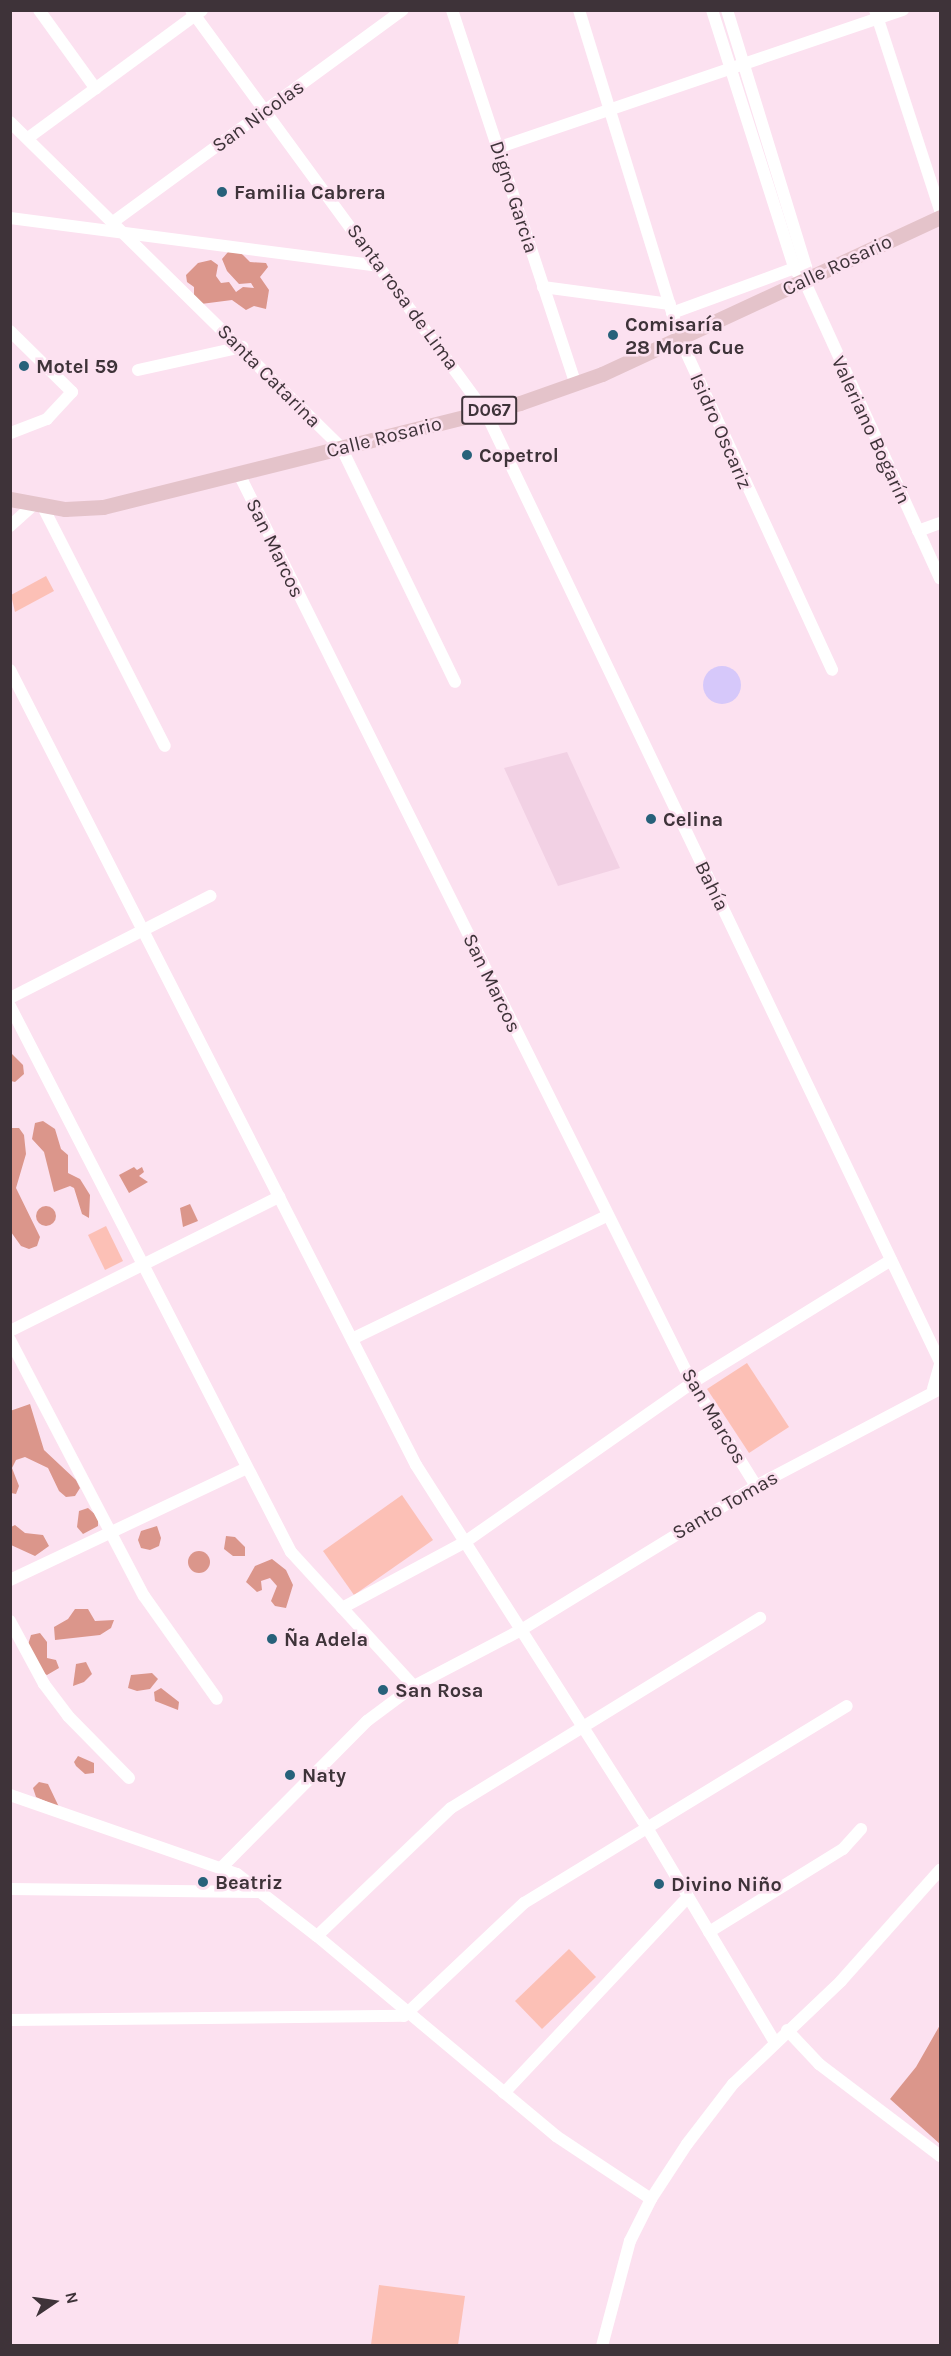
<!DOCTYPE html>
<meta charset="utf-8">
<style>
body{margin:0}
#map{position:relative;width:951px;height:2356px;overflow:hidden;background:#fce1f0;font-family:Karla,sans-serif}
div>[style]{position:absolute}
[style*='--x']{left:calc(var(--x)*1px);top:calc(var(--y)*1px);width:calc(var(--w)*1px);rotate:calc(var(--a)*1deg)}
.built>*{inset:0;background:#f2d1e4}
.green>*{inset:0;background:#fcc0b6}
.forest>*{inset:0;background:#db968b}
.round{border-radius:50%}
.water>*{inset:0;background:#d6c8fa}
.minor>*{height:12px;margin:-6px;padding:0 6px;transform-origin:6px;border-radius:6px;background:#fff}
.major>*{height:15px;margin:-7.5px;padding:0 7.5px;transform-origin:7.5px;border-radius:7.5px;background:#e4c3ca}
.dots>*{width:16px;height:16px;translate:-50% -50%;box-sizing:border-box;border:3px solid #fce1f0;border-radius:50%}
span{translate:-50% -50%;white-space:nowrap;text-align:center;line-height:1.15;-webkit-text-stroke:5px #fce1f0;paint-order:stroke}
.shield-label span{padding:2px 4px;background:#fce1f0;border:2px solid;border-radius:4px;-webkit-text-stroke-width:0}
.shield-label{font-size:18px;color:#3e3339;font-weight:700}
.street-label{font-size:20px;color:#3e3339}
.poi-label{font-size:20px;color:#3e3339;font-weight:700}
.left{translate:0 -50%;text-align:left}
.frame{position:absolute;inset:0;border:12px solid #3e3339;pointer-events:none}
.north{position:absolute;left:24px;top:2272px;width:60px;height:60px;-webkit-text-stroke:4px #fce1f0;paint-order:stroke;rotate:77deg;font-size:16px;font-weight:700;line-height:24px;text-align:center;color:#3e3339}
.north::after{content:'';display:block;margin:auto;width:21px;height:27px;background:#3e3339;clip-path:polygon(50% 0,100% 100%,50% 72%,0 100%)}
</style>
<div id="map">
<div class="built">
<div style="clip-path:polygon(567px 752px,620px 868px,558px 886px,504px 768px)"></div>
</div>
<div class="green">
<div style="clip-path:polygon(46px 576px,54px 591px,15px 612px,11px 595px)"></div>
<div style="clip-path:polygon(106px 1226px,123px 1261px,105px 1270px,88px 1235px)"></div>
<div style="clip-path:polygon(747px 1363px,789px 1427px,749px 1453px,707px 1389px)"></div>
<div style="clip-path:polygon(402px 1495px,433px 1540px,354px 1595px,323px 1551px)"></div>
<div style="clip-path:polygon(569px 1949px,596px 1977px,542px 2029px,515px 2001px)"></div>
<div style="clip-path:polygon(379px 2285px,465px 2296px,458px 2345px,371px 2345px)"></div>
</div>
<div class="forest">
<div style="clip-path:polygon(228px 252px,241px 253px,250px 262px,266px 263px,268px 267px,260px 277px,269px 290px,266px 309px,254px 306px,246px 310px,232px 300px,201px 304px,194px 296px,194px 287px,187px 282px,186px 275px,198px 263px,211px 260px,218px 265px,216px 276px,221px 283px,229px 282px,236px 292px,243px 287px,254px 288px,251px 283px,239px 284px,227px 271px,222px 259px)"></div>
<div style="clip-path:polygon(11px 1053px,23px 1065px,24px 1074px,15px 1082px,11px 1081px)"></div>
<div style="clip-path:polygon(43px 1121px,55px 1129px,61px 1149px,68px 1155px,68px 1173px,80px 1179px,90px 1195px,89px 1218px,82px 1214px,74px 1188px,70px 1186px,54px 1192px,44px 1152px,32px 1139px,35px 1123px)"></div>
<div style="clip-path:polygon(10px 1128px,19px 1128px,24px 1135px,26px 1154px,16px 1188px,40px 1237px,37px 1246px,29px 1249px,21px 1246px,11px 1232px)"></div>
<div style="clip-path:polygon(134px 1167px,137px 1170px,142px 1167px,144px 1172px,139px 1176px,148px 1182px,129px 1193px,119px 1175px)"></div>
<div style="clip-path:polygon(190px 1204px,198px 1221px,183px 1227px,180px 1208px)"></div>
<div class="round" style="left:36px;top:1206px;width:20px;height:20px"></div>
<div style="clip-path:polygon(30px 1404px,44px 1450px,76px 1480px,80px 1488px,75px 1496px,66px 1497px,59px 1491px,48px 1468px,25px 1457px,16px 1460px,12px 1468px,19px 1486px,16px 1494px,11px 1493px,10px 1411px)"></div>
<div style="clip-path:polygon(88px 1508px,98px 1517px,98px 1526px,83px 1534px,77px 1527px,79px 1511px)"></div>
<div style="clip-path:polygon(15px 1525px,25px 1533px,43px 1535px,49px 1546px,35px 1556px,11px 1545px,11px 1527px)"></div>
<div style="clip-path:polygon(157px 1526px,161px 1538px,159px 1546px,150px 1550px,141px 1548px,138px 1540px,141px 1531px)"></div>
<div style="clip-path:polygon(226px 1536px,235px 1537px,245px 1547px,245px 1556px,233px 1556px,224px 1549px)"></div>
<div class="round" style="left:188px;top:1551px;width:22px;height:22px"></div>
<div style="clip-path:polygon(272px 1559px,286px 1570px,293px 1585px,286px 1608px,275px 1606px,271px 1601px,277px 1586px,270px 1578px,261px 1581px,262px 1590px,257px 1592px,246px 1582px,255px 1566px)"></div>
<div style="clip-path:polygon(75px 1609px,88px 1609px,95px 1621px,114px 1620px,111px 1628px,100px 1635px,55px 1640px,54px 1627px,68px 1619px)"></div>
<div style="clip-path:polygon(40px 1633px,47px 1642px,47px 1658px,56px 1660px,59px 1668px,47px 1675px,36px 1670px,27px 1648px,31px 1635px)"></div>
<div style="clip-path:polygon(86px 1662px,92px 1674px,84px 1682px,73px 1686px,76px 1664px)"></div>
<div style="clip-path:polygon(152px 1673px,158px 1679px,150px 1689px,137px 1691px,128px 1688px,131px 1675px)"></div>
<div style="clip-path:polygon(161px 1688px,179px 1702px,178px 1710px,155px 1701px,154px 1692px)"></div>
<div style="clip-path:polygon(78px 1756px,94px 1763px,94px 1773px,85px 1774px,76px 1766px,74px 1762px)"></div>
<div style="clip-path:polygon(39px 1782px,48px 1784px,59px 1807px,36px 1797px,33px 1788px)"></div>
<div style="clip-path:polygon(940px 2025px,940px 2144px,890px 2099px,916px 2067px)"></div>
</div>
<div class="water">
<div class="round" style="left:703px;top:666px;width:38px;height:38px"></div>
</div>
<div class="minor">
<div style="--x:39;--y:10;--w:97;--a:54.2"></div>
<div style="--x:191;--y:10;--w:497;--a:53.8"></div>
<div style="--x:485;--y:411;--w:1054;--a:64.43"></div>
<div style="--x:452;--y:10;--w:394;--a:71.7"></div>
<div style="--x:579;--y:10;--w:344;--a:72.9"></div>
<div style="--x:680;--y:339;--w:364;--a:65.3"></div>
<div style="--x:712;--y:10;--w:273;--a:72.3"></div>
<div style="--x:795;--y:270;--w:13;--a:48"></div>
<div style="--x:804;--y:280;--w:328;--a:65.5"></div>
<div style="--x:727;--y:10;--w:269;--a:72.9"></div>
<div style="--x:806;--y:267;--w:13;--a:99"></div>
<div style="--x:875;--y:10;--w:210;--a:72"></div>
<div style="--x:10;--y:122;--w:464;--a:44.5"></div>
<div style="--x:341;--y:447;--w:261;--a:64.1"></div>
<div style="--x:28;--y:138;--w:216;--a:-36.3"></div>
<div style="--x:497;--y:148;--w:429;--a:-18.8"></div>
<div style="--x:10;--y:218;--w:373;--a:7.4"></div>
<div style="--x:113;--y:222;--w:359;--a:-36.2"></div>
<div style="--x:543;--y:287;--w:128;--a:7.6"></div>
<div style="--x:672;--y:313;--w:131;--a:-20.1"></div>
<div style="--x:10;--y:331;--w:87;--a:44.5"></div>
<div style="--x:72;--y:392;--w:37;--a:133"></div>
<div style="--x:47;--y:419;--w:40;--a:159"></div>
<div style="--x:138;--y:370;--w:107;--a:-12.5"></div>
<div style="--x:239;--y:474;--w:1016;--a:63.51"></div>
<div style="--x:692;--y:1383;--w:121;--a:58.1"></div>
<div style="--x:43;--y:507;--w:268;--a:63"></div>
<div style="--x:10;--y:526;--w:31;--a:-42"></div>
<div style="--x:918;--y:531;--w:23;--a:-20"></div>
<div style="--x:10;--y:670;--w:893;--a:62.95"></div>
<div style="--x:416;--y:1465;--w:422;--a:57.5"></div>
<div style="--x:643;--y:1821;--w:256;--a:59.2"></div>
<div style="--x:10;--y:998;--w:225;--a:-27"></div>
<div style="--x:10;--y:1006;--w:614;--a:62.77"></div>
<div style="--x:291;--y:1552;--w:182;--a:47.5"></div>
<div style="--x:10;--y:1331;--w:301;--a:-26.5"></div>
<div style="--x:352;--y:1339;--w:283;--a:-25.8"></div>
<div style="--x:10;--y:1340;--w:289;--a:62.4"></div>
<div style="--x:144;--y:1596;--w:126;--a:54.7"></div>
<div style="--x:933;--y:1389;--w:25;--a:-74"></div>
<div style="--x:10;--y:1580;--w:262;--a:-25.3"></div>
<div style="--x:342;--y:1608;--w:140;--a:-28.2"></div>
<div style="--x:465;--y:1542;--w:277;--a:-35"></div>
<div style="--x:692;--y:1383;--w:234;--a:-31.7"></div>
<div style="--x:10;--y:1621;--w:72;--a:61.6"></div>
<div style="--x:44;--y:1684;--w:40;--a:53"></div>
<div style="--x:68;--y:1716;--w:87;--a:45.5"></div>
<div style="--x:10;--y:1795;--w:240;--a:19.2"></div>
<div style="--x:237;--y:1874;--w:101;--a:37.8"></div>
<div style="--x:317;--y:1936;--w:312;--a:39.9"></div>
<div style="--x:556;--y:2136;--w:114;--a:33.6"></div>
<div style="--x:221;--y:1868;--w:207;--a:-45.2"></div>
<div style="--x:367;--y:1721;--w:59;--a:-36.7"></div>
<div style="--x:414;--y:1686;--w:121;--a:-27.6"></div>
<div style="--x:521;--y:1630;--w:276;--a:-31.5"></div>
<div style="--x:756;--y:1486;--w:208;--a:-27.8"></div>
<div style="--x:10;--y:1889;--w:250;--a:0.7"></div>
<div style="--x:709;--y:1932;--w:158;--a:-31.8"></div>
<div style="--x:843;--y:1849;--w:27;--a:-48"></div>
<div style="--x:317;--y:1936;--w:185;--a:-43.7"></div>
<div style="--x:451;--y:1808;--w:363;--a:-31.6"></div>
<div style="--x:10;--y:2020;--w:394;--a:-0.6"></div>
<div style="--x:404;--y:2016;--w:165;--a:-43.3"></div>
<div style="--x:524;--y:1903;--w:378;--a:-31.4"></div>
<div style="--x:787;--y:2030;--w:47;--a:46.7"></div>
<div style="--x:819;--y:2064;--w:152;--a:37.2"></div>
<div style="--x:504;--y:2093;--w:269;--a:-46.8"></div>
<div style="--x:602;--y:2346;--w:109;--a:-75.1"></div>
<div style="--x:630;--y:2241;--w:47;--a:-63.4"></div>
<div style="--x:651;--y:2199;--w:66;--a:-56.8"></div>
<div style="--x:687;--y:2144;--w:76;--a:-52.5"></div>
<div style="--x:733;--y:2084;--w:149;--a:-43.6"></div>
<div style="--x:841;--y:1981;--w:149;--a:-48.3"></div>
</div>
<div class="major">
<div style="--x:10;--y:499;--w:56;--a:10.3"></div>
<div style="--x:65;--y:509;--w:38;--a:-3"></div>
<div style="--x:103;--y:507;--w:430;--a:-14"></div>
<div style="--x:520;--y:403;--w:87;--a:-19.5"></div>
<div style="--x:602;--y:374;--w:373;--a:-24.9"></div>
</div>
<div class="dots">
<div style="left:222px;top:192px;background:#27617a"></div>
<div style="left:613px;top:335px;background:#27617a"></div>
<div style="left:24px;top:366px;background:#27617a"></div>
<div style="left:467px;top:455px;background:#27617a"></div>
<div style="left:651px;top:819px;background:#27617a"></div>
<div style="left:272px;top:1639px;background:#27617a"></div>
<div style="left:383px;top:1690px;background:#27617a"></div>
<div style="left:290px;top:1775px;background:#27617a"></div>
<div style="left:203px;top:1882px;background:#27617a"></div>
<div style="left:659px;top:1884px;background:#27617a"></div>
</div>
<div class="shield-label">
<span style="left:489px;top:410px">D067</span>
</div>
<div class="street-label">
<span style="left:258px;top:116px;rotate:-36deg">San Nicolas</span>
<span style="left:514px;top:197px;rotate:72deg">Digno Garcia</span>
<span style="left:837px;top:265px;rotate:-25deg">Calle Rosario</span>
<span style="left:403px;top:297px;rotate:54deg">Santa rosa de Lima</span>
<span style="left:269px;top:376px;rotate:45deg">Santa Catarina</span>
<span style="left:871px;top:430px;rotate:65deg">Valeriano Bogarín</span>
<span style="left:721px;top:431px;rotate:66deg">Isidro Oscariz</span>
<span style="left:384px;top:437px;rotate:-14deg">Calle Rosario</span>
<span style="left:275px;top:548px;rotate:64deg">San Marcos</span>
<span style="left:712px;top:886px;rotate:64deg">Bahía</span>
<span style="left:492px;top:983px;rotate:64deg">San Marcos</span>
<span style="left:714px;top:1416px;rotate:59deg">San Marcos</span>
<span style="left:725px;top:1505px;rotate:-30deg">Santo Tomas</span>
</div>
<div class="poi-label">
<span class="left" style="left:234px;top:192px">Familia Cabrera</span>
<span class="left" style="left:625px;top:336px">Comisaría<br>28 Mora Cue</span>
<span class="left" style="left:36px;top:366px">Motel 59</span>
<span class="left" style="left:479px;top:455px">Copetrol</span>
<span class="left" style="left:663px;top:819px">Celina</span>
<span class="left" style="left:284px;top:1639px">Ña Adela</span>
<span class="left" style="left:395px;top:1690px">San Rosa</span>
<span class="left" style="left:302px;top:1775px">Naty</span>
<span class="left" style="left:215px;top:1882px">Beatriz</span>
<span class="left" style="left:671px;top:1884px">Divino Niño</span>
</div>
<div class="frame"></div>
<div class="north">N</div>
</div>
